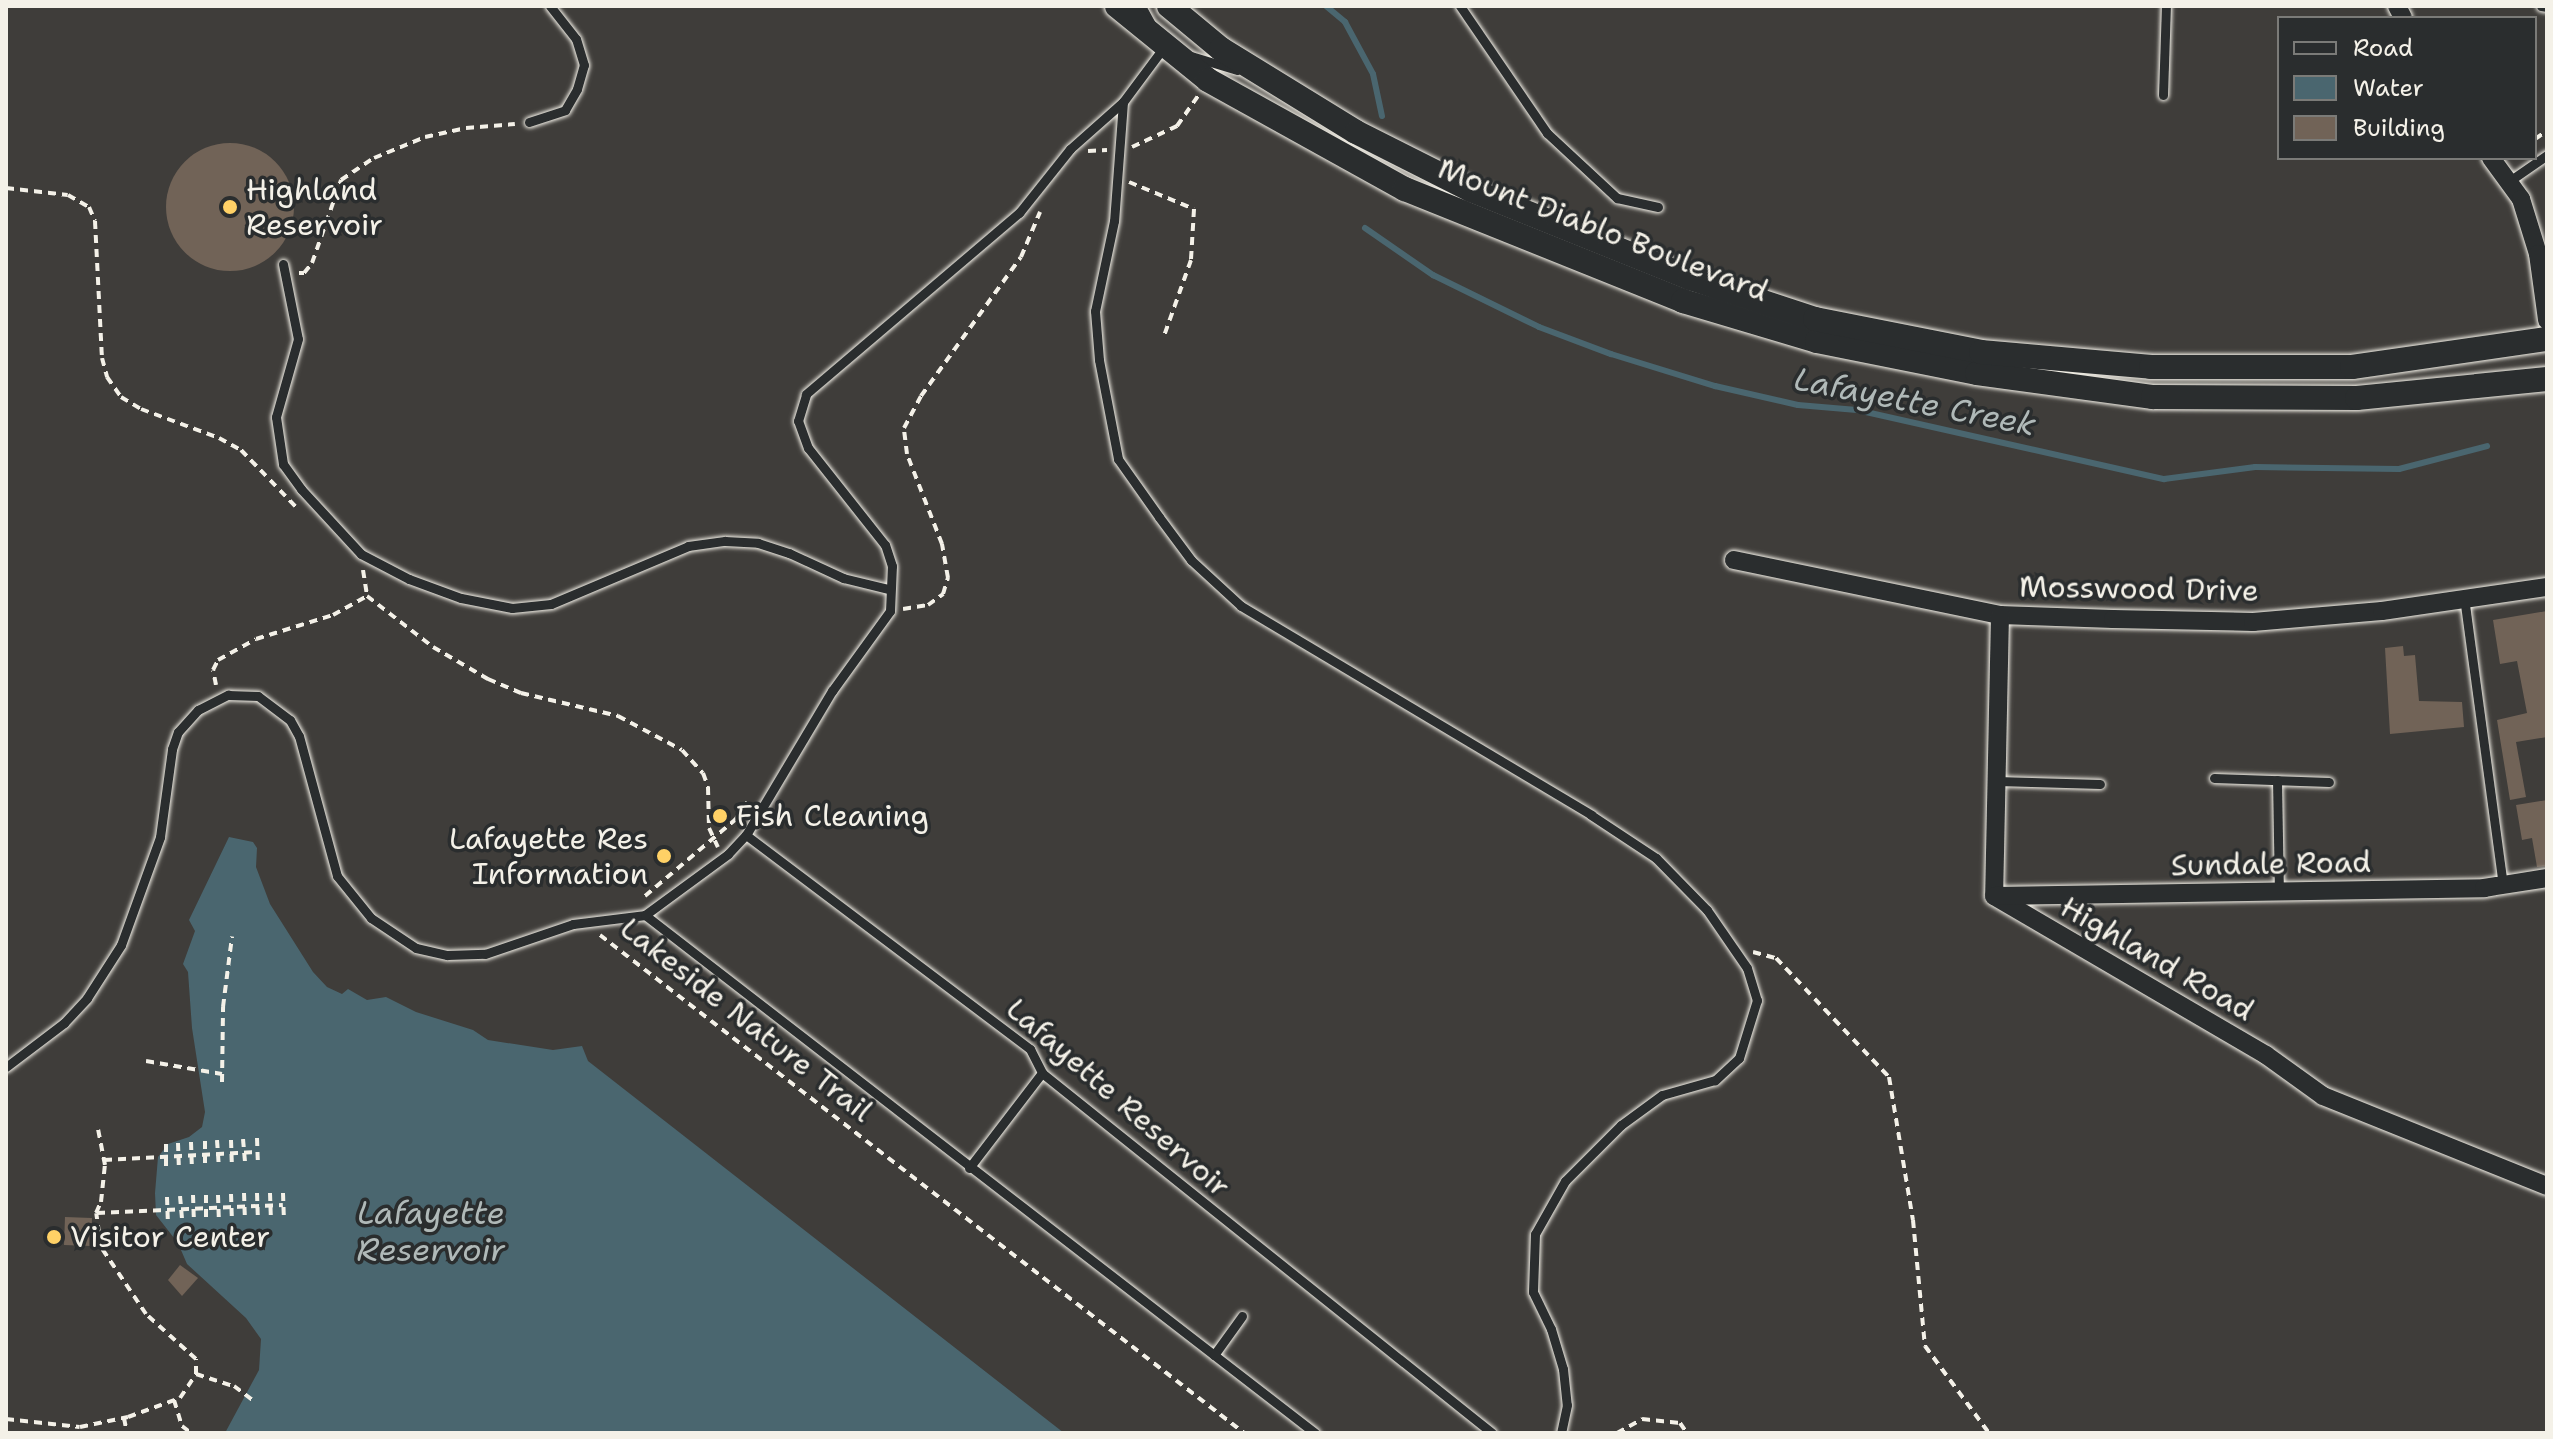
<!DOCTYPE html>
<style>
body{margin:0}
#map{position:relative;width:2553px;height:1439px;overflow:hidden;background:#3f3d3a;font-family:"Shantell Sans",sans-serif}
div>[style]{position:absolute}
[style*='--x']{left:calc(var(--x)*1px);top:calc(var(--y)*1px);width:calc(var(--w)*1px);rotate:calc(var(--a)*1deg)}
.water>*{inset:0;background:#4a666f}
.stream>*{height:6px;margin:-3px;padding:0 3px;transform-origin:3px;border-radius:3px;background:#4a666f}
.building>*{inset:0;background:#716357}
.round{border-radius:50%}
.path>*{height:4px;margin-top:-2px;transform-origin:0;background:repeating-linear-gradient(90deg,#f4f1e8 0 8px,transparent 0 14px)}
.roads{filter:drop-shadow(0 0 2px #f4f1e8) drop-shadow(0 0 2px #f4f1e8)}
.service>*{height:9px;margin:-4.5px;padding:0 4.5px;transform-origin:4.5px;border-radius:4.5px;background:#2a2d2e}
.minor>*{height:18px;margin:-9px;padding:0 9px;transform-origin:9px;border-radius:9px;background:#2a2d2e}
.secondary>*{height:24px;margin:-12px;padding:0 12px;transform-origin:12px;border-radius:12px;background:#2a2d2e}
.dots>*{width:22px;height:22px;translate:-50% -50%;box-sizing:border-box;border:4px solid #2a2d2e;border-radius:50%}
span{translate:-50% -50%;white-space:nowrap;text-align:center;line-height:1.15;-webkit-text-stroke:7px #2a2d2e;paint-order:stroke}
.poi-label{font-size:30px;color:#f4f1e8}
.left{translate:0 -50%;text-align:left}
.right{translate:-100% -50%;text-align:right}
.street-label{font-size:30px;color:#f4f1e8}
.water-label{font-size:32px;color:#b0b9b8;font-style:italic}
.frame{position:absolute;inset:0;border:8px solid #f4f1e8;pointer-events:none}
.legend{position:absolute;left:2277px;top:16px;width:260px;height:144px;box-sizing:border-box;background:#2a2d2e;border:2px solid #7b7b78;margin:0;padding:10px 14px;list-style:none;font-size:24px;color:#f4f1e8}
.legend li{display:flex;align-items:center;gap:16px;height:40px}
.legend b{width:40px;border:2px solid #7b7b78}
</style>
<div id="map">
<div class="water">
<div style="clip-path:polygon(229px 837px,253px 842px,257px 848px,256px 867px,270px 904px,313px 972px,327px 987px,342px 994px,348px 989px,367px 1000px,386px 997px,416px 1012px,473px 1030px,488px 1040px,553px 1050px,582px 1046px,588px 1061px,1064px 1433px,225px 1433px,259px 1370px,261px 1339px,246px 1318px,187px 1264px,178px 1243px,156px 1215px,155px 1193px,158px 1157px,168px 1144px,189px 1137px,202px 1127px,205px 1112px,192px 1028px,188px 972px,183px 964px,195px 931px,189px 920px)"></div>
</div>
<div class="stream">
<div style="--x:1326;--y:6;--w:25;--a:40"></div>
<div style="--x:1345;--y:22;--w:59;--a:61.7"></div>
<div style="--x:1373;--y:74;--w:43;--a:77.9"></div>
<div style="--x:1365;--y:228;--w:83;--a:34.7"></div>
<div style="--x:1433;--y:275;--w:118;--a:26.1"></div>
<div style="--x:1539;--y:327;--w:77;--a:20.6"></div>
<div style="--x:1611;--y:354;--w:109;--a:17.1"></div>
<div style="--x:1715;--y:386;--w:85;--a:12.9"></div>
<div style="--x:1798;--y:405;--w:59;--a:4.8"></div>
<div style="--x:1857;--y:410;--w:315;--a:12.7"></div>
<div style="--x:2164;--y:479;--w:92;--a:-7.5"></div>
<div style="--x:2255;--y:467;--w:144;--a:0.8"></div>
<div style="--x:2399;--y:469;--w:91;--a:-14.6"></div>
</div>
<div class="building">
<div class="round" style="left:166px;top:143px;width:128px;height:128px"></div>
<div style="clip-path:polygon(2547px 611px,2547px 737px,2516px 742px,2526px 797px,2510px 800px,2497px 720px,2527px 713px,2517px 661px,2500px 664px,2493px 620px)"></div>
<div style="clip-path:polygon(2403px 646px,2404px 656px,2415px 655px,2419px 701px,2462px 702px,2464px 727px,2390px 734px,2385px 648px)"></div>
<div style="clip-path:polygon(2547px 800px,2547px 866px,2537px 867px,2532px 838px,2522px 840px,2516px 805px)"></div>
<div style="clip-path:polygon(65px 1217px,92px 1218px,91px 1246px,64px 1245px)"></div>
<div style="clip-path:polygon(180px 1265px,198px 1278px,182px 1296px,168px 1280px)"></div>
</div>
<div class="path">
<div style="--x:2535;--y:139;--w:14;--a:-34"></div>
<div style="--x:1132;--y:147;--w:50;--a:-25"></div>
<div style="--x:1177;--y:126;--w:37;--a:-55"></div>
<div style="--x:1088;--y:151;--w:19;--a:-3"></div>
<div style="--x:1129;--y:182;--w:70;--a:22.6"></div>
<div style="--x:1194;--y:209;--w:51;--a:93.4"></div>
<div style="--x:1191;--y:260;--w:81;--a:109.6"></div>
<div style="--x:6;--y:188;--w:62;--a:6.4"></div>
<div style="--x:68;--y:195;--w:24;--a:30"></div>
<div style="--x:89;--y:207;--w:15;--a:67"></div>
<div style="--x:95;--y:221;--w:137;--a:87.1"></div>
<div style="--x:102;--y:358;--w:20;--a:75"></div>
<div style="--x:107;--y:377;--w:24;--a:55"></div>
<div style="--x:121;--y:397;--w:23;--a:31"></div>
<div style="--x:141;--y:409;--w:83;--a:20.4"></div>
<div style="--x:219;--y:438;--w:25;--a:29"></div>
<div style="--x:241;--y:450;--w:79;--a:46"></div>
<div style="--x:299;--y:273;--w:5;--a:0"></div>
<div style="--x:304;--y:273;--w:13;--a:-51"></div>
<div style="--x:312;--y:263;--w:88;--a:-70.7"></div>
<div style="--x:341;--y:180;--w:40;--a:-34"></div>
<div style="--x:374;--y:158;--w:55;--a:-22.4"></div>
<div style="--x:425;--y:137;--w:42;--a:-12.4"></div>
<div style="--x:466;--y:128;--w:49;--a:-4.7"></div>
<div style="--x:363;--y:570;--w:26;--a:81"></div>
<div style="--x:367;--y:596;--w:83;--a:37.7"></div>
<div style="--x:433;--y:647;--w:64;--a:30.2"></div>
<div style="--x:488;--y:679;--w:36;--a:23"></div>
<div style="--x:521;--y:693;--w:100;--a:13.3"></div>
<div style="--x:618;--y:716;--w:72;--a:28"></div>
<div style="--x:682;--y:750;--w:31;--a:48"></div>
<div style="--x:703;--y:773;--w:15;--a:70"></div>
<div style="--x:708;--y:787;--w:41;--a:88.6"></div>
<div style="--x:709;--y:828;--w:21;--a:65"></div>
<div style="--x:903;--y:609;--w:25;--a:-9"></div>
<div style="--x:928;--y:605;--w:19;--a:-36"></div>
<div style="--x:943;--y:594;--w:17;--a:-73"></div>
<div style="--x:948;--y:578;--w:35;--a:-100"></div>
<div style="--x:942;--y:544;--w:97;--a:-111.3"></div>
<div style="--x:907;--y:454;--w:26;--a:-97"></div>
<div style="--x:904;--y:428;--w:36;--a:-62"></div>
<div style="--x:921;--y:396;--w:171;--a:-54.3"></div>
<div style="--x:1021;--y:257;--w:49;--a:-67.1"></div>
<div style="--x:216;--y:685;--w:15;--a:-101"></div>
<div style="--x:213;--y:670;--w:11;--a:-63"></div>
<div style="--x:218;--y:660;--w:43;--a:-28.9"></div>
<div style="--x:256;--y:639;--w:81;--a:-17.3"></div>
<div style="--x:333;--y:615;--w:39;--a:-29"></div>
<div style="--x:645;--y:896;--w:118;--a:-40.2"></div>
<div style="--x:735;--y:820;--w:22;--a:-56"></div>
<div style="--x:600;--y:935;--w:814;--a:37.71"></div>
<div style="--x:1753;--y:952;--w:24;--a:15"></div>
<div style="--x:1776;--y:958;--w:164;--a:46.5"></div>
<div style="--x:1889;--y:1077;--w:145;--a:80.5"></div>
<div style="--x:1913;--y:1220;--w:127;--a:84.6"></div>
<div style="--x:1925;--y:1346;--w:108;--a:53.7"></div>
<div style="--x:146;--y:1061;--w:77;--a:9.7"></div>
<div style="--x:222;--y:1082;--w:75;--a:-89.2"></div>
<div style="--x:223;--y:1007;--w:71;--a:-82.7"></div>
<div style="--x:257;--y:1138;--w:25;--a:88"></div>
<div style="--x:243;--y:1139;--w:25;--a:85"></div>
<div style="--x:217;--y:1140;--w:27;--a:86"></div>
<div style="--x:231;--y:1140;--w:25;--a:88"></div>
<div style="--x:205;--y:1141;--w:27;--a:90"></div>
<div style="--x:191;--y:1142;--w:26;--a:88"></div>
<div style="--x:178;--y:1143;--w:26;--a:88"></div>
<div style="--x:166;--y:1144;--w:26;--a:90"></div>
<div style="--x:104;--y:1160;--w:153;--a:-3"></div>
<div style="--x:244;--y:1193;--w:25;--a:88"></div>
<div style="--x:257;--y:1193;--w:24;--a:88"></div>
<div style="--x:270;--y:1193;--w:23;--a:88"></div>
<div style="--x:283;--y:1193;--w:24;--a:88"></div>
<div style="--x:231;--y:1194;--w:25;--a:88"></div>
<div style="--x:193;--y:1195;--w:24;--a:88"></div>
<div style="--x:206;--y:1195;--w:24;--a:90"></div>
<div style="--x:218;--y:1195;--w:23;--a:88"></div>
<div style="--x:180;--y:1196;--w:24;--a:85"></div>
<div style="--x:167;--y:1197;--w:25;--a:88"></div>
<div style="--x:97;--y:1213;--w:186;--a:-2.5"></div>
<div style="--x:196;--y:1374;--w:40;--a:18"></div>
<div style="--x:234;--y:1386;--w:25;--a:37"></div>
<div style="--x:174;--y:1400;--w:27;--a:73"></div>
<div style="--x:182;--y:1426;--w:11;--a:38"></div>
<div style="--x:124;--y:1418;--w:15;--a:79"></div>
<div style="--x:6;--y:1419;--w:74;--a:6.2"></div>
<div style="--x:80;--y:1427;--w:49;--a:-11.8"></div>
<div style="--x:128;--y:1417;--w:55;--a:-20.1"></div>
<div style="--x:180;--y:1398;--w:29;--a:-56"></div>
<div style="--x:196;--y:1374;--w:15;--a:-90"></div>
<div style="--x:196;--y:1359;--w:67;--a:-138"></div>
<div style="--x:146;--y:1314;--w:81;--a:-123.9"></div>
<div style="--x:101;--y:1247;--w:34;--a:-98"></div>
<div style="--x:96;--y:1213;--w:12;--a:-66"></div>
<div style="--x:101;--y:1202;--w:37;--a:-84"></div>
<div style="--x:105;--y:1165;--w:36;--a:-101"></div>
<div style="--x:1617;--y:1433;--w:29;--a:-29"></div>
<div style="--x:1642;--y:1419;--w:38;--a:6"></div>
<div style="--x:1680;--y:1423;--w:12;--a:55"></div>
</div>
<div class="roads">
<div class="service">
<div style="--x:1141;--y:6;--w:21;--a:61"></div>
<div style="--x:1460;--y:6;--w:154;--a:55.6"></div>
<div style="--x:1547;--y:133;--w:96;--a:42.9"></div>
<div style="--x:1617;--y:198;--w:42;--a:12.4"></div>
<div style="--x:2541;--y:6;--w:6;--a:9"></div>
<div style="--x:1191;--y:56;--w:48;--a:16.9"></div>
<div style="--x:2163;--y:95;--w:89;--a:-88.1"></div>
<div style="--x:1123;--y:102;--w:119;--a:94.3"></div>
<div style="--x:1114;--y:221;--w:92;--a:101.9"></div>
<div style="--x:1095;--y:311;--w:49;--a:85.3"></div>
<div style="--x:1099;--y:360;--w:101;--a:79.1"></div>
<div style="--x:1118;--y:459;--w:71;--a:54.7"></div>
<div style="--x:1159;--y:517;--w:54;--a:53.3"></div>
<div style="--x:1191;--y:560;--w:68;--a:42.6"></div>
<div style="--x:1241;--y:606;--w:408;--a:30.8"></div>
<div style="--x:1591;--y:815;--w:78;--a:33.5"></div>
<div style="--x:1656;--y:858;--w:73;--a:45.6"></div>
<div style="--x:1707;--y:910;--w:70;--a:55.4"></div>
<div style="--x:1747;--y:968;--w:34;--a:73"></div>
<div style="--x:1757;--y:1000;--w:61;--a:107.2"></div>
<div style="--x:1739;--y:1058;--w:33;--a:137"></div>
<div style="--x:1715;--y:1080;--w:55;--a:164.2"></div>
<div style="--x:1662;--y:1095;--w:51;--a:143.8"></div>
<div style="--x:1621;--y:1125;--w:79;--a:135"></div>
<div style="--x:1565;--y:1181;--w:61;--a:119.5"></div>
<div style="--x:1535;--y:1234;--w:58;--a:92"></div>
<div style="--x:1533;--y:1292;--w:41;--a:64.1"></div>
<div style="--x:1551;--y:1329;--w:42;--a:73.3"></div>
<div style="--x:1563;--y:1369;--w:36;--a:84"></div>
<div style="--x:1567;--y:1405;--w:29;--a:102"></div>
<div style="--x:529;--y:122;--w:38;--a:-18"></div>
<div style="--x:565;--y:110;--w:24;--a:-60"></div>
<div style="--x:577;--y:89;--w:25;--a:-74"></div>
<div style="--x:584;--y:65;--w:27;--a:-107"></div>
<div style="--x:576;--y:39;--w:42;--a:-128.2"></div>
<div style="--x:2508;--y:182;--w:47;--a:-34.7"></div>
<div style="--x:283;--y:264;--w:76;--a:78.7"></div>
<div style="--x:298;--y:339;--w:81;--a:105.8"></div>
<div style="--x:276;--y:417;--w:48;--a:81.5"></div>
<div style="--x:283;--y:464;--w:31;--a:54"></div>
<div style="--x:301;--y:489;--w:88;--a:47.3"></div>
<div style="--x:361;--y:554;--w:54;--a:27.5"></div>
<div style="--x:409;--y:579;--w:55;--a:20.1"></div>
<div style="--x:461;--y:598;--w:52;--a:11.1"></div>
<div style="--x:512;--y:608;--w:39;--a:-6"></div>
<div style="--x:551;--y:604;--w:149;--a:-22.9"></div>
<div style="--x:688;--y:546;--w:37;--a:-8"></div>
<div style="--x:725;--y:541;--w:33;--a:3"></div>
<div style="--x:758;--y:543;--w:33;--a:18"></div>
<div style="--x:789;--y:553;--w:60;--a:24.8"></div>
<div style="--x:843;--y:578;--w:46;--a:13.7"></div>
<div style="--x:2464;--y:597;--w:291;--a:82.3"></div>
<div style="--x:2214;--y:778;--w:115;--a:2"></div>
<div style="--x:2277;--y:780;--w:111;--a:89"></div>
<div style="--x:1997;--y:781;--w:103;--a:1.7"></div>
<div style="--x:746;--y:835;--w:356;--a:37"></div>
<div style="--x:1030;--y:1049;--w:27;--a:63"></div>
<div style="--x:1042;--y:1073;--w:576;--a:38.66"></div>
<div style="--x:645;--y:915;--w:847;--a:37.71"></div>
<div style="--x:6;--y:1067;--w:73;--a:-37.2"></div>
<div style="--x:64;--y:1023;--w:34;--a:-47"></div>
<div style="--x:87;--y:998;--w:63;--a:-57.3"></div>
<div style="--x:121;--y:945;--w:115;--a:-70.1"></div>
<div style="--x:160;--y:837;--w:89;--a:-82.2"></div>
<div style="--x:172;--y:749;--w:18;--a:-71"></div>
<div style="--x:178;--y:732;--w:30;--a:-48"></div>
<div style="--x:198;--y:710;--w:34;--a:-27"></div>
<div style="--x:228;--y:695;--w:30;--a:2"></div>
<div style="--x:258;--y:696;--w:40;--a:37"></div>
<div style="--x:290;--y:720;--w:18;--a:61"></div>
<div style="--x:299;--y:736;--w:145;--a:74.8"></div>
<div style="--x:337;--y:876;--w:54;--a:51"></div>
<div style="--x:371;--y:918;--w:54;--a:33.7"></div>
<div style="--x:416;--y:948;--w:32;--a:13"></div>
<div style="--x:447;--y:955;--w:38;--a:-2"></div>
<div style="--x:485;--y:954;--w:93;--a:-18.8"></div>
<div style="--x:573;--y:924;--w:73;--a:-7.1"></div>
<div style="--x:645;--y:915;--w:103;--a:-36.3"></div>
<div style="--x:728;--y:854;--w:26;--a:-47"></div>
<div style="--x:746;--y:835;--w:168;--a:-59.2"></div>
<div style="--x:832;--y:691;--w:99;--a:-54.1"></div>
<div style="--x:890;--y:611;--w:45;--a:-87.5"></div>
<div style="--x:892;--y:566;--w:22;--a:-108"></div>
<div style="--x:885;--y:545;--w:124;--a:-128.4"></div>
<div style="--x:808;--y:448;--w:29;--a:-110"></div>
<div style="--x:798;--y:421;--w:28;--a:-73"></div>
<div style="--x:806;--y:394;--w:280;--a:-40.4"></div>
<div style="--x:1019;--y:213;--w:82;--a:-51.4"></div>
<div style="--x:1070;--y:149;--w:71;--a:-41.6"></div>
<div style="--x:1123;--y:102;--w:69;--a:-53.3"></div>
<div style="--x:969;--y:1168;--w:120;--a:-52.5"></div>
<div style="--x:1214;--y:1355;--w:48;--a:-54.3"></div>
</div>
<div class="minor">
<div style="--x:2397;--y:6;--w:13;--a:63"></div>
<div style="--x:2491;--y:158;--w:51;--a:53.8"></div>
<div style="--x:2521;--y:199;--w:58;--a:72.8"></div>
<div style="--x:2538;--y:254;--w:67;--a:82.2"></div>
<div style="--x:1734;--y:560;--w:272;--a:11.7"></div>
<div style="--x:2000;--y:615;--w:113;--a:2"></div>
<div style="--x:2113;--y:619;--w:140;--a:1.2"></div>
<div style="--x:2253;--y:622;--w:129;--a:-4.9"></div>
<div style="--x:2382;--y:611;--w:167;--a:-8.3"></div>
<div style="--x:2000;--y:615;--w:281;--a:91.2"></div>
<div style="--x:1994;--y:896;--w:315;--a:30.3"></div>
<div style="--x:2266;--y:1055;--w:70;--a:35.7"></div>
<div style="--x:2323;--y:1096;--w:241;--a:21.9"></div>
<div style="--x:1995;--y:896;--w:489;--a:-0.9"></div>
<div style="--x:2484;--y:888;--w:64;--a:-9"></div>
</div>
<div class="secondary">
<div style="--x:1117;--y:6;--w:117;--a:39.1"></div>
<div style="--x:1208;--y:80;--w:225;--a:29"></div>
<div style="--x:1405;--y:189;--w:300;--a:21.9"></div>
<div style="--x:1683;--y:301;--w:140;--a:16.6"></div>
<div style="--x:1817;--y:341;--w:163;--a:11.3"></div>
<div style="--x:1977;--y:373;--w:178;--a:7.8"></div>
<div style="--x:2153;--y:397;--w:204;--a:0.3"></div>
<div style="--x:2357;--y:398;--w:191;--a:-5.7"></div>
<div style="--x:1169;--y:6;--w:67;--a:39.6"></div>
<div style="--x:1221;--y:49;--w:158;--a:31.6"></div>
<div style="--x:1356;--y:132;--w:129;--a:26.8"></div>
<div style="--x:1471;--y:190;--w:236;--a:21.9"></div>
<div style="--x:1690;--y:278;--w:132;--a:18.2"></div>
<div style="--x:1815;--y:319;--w:169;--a:11.2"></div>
<div style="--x:1981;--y:352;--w:171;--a:5"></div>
<div style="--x:2151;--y:367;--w:201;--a:0"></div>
<div style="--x:2352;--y:367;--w:197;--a:-8.2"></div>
</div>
</div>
<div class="dots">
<div style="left:230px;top:207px;background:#ffd166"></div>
<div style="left:720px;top:816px;background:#ffd166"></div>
<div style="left:664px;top:856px;background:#ffd166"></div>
<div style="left:54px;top:1237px;background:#ffd166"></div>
</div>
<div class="poi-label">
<span class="left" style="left:246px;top:207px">Highland<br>Reservoir</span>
<span class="left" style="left:736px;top:816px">Fish Cleaning</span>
<span class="right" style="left:648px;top:856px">Lafayette Res<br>Information</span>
<span class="left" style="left:70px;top:1237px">Visitor Center</span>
</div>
<div class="street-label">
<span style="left:1603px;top:230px;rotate:21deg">Mount Diablo Boulevard</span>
<span style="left:2139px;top:589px;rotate:1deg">Mosswood Drive</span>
<span style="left:2271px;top:864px;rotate:-1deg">Sundale Road</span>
<span style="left:2157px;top:959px;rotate:30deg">Highland Road</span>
<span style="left:746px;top:1020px;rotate:38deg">Lakeside Nature Trail</span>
<span style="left:1118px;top:1098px;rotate:41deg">Lafayette Reservoir</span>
</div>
<div class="water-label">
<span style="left:1915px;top:402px;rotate:11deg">Lafayette Creek</span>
<span style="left:431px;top:1232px">Lafayette<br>Reservoir</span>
</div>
<div class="frame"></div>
<ul class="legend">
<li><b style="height:10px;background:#2a2d2e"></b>Road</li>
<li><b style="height:22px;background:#4a666f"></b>Water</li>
<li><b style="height:22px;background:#716357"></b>Building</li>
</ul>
</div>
